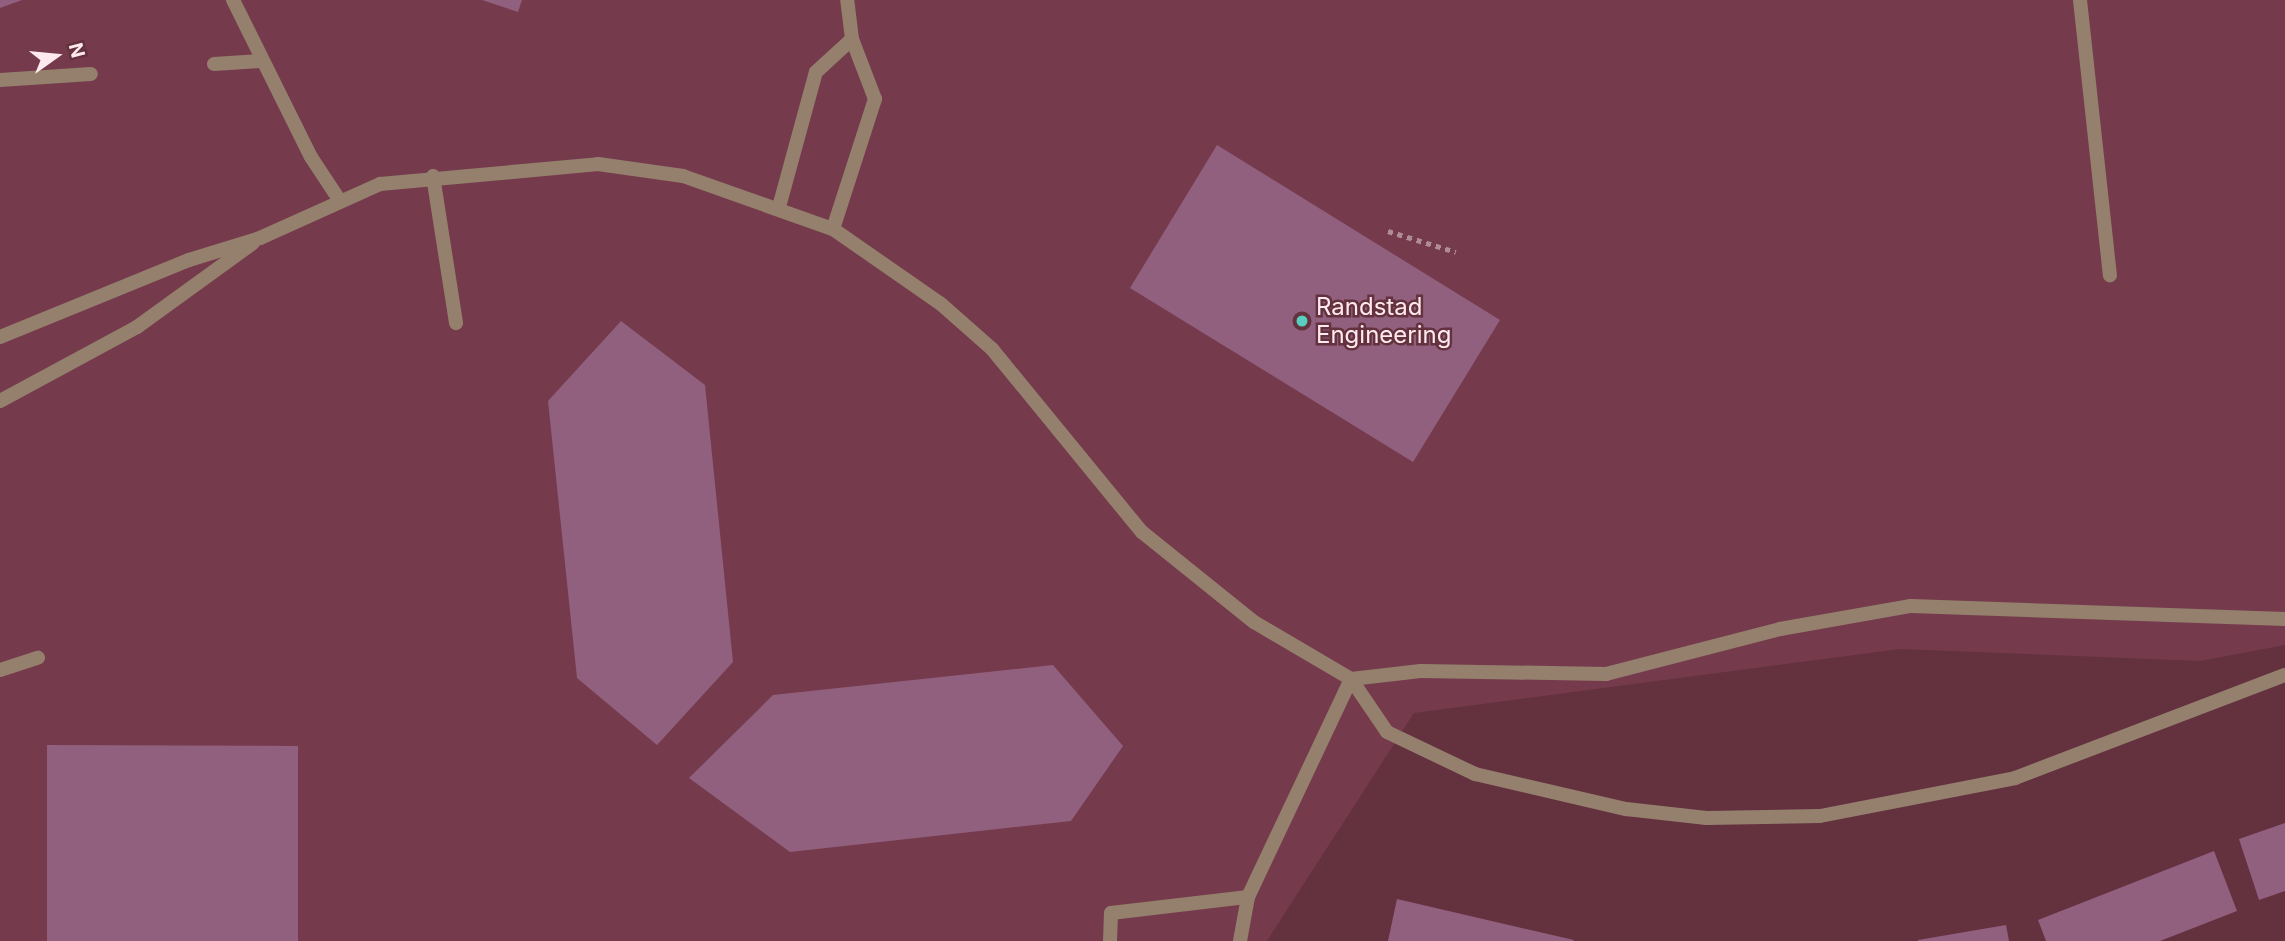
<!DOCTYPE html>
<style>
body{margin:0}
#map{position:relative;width:2285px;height:941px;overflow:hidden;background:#64313f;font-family:Inter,sans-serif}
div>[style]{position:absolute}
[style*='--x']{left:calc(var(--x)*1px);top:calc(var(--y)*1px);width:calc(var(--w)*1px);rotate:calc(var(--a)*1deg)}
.built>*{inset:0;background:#753b4c}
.building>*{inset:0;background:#91607e}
.path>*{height:4.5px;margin-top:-2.25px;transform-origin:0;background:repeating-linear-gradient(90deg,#b08c95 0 5px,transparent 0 10px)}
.service>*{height:14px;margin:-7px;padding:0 7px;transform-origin:7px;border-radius:7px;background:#95806e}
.minor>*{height:14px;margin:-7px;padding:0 7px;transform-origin:7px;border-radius:7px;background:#95806e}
.dots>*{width:19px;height:19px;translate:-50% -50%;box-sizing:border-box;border:4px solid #64313f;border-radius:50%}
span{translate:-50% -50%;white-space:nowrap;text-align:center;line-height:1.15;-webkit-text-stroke:5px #64313f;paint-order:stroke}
.poi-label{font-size:24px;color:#feeaee}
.left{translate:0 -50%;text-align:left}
.north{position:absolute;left:21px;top:21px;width:70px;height:70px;-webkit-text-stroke:5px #64313f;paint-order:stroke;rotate:75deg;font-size:19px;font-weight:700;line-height:28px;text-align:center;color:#feeaee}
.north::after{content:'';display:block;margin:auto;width:24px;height:32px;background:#feeaee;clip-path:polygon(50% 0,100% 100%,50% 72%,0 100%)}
</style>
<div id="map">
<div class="built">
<div style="clip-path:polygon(0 0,2285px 0,2285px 645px,2200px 661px,1900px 649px,1414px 713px,1267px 941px,0 941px)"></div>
</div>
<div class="building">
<div style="clip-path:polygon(0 0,22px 0,0 8px)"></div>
<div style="clip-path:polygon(482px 0,522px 0,518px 12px)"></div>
<div style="clip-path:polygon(1217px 145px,1500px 320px,1413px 462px,1130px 288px)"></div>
<div style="clip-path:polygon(621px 321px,705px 385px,733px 662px,657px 745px,577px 678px,548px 401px)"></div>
<div style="clip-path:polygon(1053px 665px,1123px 746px,1071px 821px,790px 852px,689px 778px,773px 695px)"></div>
<div style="clip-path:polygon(47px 745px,298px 746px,298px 941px,47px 941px)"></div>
<div style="clip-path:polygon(2285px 823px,2285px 891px,2259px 900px,2239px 839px)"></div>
<div style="clip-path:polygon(2214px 851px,2237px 911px,2160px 941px,2046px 941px,2038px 920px)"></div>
<div style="clip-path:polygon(1397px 899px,1574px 940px,1573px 941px,1388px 941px)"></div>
<div style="clip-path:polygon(2006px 925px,2009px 941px,1918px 941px,1918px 940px)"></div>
</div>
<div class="path">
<div style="--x:1388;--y:231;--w:71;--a:17.2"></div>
</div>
<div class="service">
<div style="--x:233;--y:0;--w:175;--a:63.6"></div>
<div style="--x:311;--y:157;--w:53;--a:56.6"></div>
<div style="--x:2080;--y:0;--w:277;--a:83.8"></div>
<div style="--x:214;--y:64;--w:46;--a:-3.7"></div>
<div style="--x:0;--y:80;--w:91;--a:-3.8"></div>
<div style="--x:433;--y:176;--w:149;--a:81.1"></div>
<div style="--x:779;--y:207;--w:140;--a:-74.7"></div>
<div style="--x:816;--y:72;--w:49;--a:-42.5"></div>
<div style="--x:833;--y:229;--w:137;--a:-72.1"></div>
<div style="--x:875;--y:99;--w:64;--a:-111"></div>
<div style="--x:852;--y:39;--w:39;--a:-97"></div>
<div style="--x:0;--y:670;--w:40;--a:-18"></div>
<div style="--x:1110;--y:941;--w:28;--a:-88"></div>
<div style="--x:1111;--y:913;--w:138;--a:-6.7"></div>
</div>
<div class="minor">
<div style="--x:0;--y:337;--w:204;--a:-22.2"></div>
<div style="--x:189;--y:260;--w:74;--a:-17.2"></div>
<div style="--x:260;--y:238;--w:132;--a:-24.2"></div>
<div style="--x:380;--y:184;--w:219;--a:-5.2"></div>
<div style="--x:598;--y:164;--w:86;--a:8"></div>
<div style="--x:683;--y:176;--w:159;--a:19.5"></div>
<div style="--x:833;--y:229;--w:131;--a:34.8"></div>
<div style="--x:941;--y:304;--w:68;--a:41.4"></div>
<div style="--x:992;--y:349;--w:237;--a:50.7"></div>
<div style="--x:1142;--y:532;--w:144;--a:38.8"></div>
<div style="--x:1254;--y:622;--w:113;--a:30.4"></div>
<div style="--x:1351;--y:679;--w:64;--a:55.8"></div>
<div style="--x:1387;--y:732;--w:98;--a:25.5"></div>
<div style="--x:1475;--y:774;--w:155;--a:13.1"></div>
<div style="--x:1626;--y:809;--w:81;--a:6.4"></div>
<div style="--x:1706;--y:818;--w:114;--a:-1"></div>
<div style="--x:1820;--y:816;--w:199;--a:-11"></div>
<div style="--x:2015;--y:778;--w:289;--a:-20.9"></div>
<div style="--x:0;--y:401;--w:156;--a:-28.4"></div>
<div style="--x:137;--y:327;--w:143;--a:-35.9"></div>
<div style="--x:1351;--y:679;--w:70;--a:-6.5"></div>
<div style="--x:1421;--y:671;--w:185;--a:0.9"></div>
<div style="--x:1606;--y:674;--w:180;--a:-14.5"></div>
<div style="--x:1780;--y:629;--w:133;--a:-10"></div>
<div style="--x:1911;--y:606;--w:374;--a:2"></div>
<div style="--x:1240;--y:941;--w:45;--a:-79.7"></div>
<div style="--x:1248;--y:897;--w:241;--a:-64.7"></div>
</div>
<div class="dots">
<div style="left:1302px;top:321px;background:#59cebe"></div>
</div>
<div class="poi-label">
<span class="left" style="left:1316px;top:321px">Randstad<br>Engineering</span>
</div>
<div class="north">N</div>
</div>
